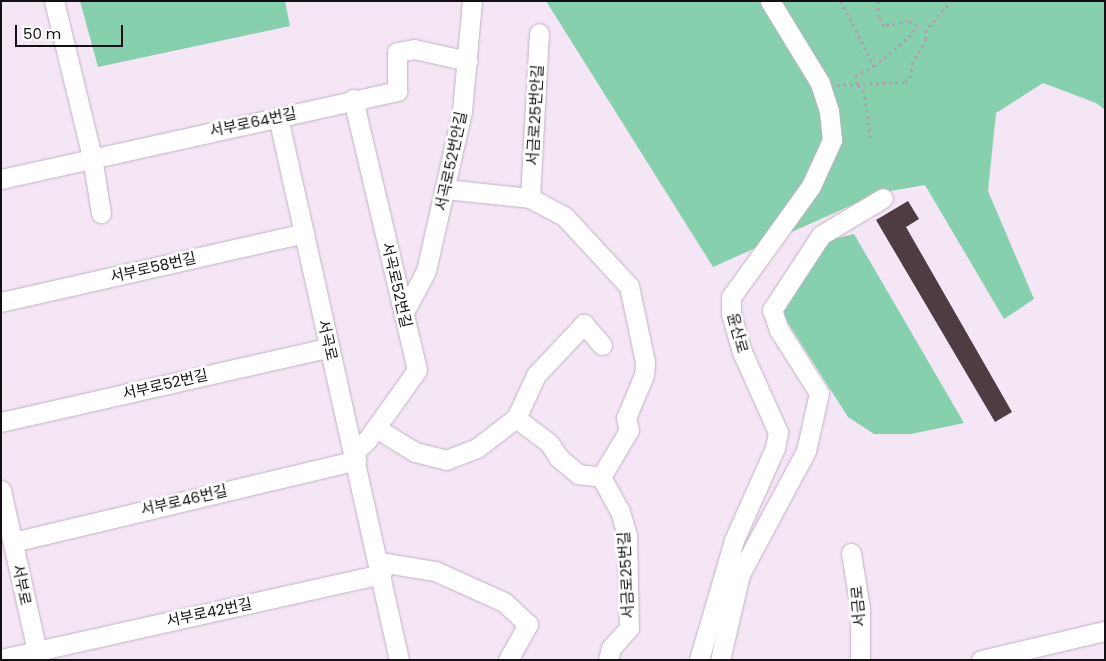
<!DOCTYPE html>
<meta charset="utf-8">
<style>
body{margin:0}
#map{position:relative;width:1106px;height:661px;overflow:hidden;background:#f4e6f5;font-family:Poppins,"Noto Sans KR",sans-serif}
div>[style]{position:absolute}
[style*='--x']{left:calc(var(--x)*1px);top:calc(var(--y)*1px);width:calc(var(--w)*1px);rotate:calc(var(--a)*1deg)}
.green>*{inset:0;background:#87d0ad}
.building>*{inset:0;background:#4d3d43}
.path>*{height:2.5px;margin-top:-1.25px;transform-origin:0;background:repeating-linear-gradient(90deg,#aca1ad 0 2.5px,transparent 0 6.5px)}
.roads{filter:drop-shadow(0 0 1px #bfb2c0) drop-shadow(0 0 1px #bfb2c0)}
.minor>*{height:19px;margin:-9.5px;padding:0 9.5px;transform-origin:9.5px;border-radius:9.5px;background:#fff}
span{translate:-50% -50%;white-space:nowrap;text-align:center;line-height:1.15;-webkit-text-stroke:5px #fff;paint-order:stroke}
.street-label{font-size:15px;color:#130f14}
.frame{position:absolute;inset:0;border:2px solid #130f14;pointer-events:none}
.scale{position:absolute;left:15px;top:25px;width:108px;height:22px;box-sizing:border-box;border:2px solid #130f14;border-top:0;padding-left:6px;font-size:15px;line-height:18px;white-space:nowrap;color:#130f14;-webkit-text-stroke:4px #fff;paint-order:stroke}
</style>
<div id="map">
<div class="green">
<div style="clip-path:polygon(80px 1px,285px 1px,290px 26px,98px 67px)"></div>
<div style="clip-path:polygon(546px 1px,1105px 1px,1105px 110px,1096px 103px,1043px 83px,996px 113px,988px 191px,1034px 299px,1004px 319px,925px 185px,879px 193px,713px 267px)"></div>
<div style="clip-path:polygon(854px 234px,964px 423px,911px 434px,874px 434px,848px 417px,779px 309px,825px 241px)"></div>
</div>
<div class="building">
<div style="clip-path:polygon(908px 201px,919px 219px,906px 227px,1012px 412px,995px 422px,876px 220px)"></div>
</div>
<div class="path">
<div style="--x:841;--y:1;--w:73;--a:63.1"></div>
<div style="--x:837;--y:85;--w:68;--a:-2.5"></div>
<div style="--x:905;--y:82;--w:6;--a:-39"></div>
<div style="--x:910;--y:78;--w:14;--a:-82"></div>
<div style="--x:912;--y:64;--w:29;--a:-61"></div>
<div style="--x:926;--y:39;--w:7;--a:-98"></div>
<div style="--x:925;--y:32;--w:40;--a:-51"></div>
<div style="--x:870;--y:138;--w:46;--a:-97.4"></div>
<div style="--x:864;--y:92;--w:11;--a:-131"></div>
<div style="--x:857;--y:84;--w:8;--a:-104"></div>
<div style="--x:855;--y:76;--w:21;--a:-28"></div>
<div style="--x:874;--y:66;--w:45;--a:-39.6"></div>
<div style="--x:909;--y:37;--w:14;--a:-54"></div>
<div style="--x:917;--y:26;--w:10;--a:-151"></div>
<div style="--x:908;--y:21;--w:25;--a:168"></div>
<div style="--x:884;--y:26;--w:11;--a:-124"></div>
<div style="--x:878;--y:17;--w:16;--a:-90"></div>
</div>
<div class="roads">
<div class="minor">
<div style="--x:54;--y:1;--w:161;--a:76.3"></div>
<div style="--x:92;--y:157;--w:57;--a:80.9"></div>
<div style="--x:353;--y:99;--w:278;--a:76.7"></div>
<div style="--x:417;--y:370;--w:86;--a:125.5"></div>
<div style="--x:367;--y:440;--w:18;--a:137"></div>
<div style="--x:278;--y:117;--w:556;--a:77.44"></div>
<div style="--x:1;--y:179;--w:406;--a:-12.5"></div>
<div style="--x:397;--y:91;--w:39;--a:-90"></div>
<div style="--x:397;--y:52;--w:17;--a:-10"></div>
<div style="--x:414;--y:49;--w:55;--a:12.5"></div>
<div style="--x:445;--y:189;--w:85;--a:6"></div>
<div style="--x:530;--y:198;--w:40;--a:28"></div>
<div style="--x:565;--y:217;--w:94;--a:47.2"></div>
<div style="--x:629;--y:286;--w:78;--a:78.1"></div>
<div style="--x:645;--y:362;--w:13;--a:94"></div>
<div style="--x:644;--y:375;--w:47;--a:112.7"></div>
<div style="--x:626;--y:418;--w:12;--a:76"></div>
<div style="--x:629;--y:430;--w:55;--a:120.8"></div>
<div style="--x:530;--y:198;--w:165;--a:-86.9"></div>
<div style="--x:1;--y:302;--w:311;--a:-12.8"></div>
<div style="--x:403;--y:314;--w:49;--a:-61.9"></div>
<div style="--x:426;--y:271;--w:164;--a:-77.3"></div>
<div style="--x:462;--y:111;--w:110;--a:-84.8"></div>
<div style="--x:602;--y:345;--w:28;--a:-131"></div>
<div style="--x:584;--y:324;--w:70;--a:133.3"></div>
<div style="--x:536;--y:375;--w:47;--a:114.9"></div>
<div style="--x:516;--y:418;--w:41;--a:37.1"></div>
<div style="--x:549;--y:443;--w:18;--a:56"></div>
<div style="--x:559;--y:458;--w:25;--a:40"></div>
<div style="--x:578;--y:474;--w:23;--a:7"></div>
<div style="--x:601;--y:477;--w:39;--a:61"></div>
<div style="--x:620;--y:511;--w:25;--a:74"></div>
<div style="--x:627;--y:535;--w:93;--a:88.8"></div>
<div style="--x:629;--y:628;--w:27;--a:132"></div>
<div style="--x:611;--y:648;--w:12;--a:104"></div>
<div style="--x:1;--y:422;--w:337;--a:-12.8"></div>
<div style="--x:376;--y:428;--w:46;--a:31.6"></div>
<div style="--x:415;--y:452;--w:32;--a:14"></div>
<div style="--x:446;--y:460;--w:33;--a:-21"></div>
<div style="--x:477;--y:448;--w:49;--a:-37.6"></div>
<div style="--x:1;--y:490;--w:174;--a:77.4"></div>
<div style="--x:13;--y:542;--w:353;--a:-13.4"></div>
<div style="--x:851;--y:553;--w:56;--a:80.7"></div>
<div style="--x:860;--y:608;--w:52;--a:90"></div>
<div style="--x:380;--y:562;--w:56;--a:9.3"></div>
<div style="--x:435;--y:571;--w:76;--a:24.2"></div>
<div style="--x:504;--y:602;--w:33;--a:43"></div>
<div style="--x:528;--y:624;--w:41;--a:119.1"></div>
<div style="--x:1;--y:659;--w:390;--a:-12.6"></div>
<div style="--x:699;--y:660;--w:125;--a:-73.7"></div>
<div style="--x:734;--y:540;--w:101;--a:-66"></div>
<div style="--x:775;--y:448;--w:16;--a:-79"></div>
<div style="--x:778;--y:432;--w:88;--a:-114.2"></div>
<div style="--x:742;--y:352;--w:40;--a:-106"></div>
<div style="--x:731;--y:314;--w:17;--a:-90"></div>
<div style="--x:731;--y:297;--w:137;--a:-54.2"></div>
<div style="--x:811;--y:186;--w:51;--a:-65.5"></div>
<div style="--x:832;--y:140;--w:29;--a:-96"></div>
<div style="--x:829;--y:111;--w:29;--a:-108"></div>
<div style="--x:820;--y:83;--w:96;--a:-121.4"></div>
<div style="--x:720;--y:660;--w:88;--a:-76.9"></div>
<div style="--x:740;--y:574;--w:140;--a:-61.8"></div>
<div style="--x:806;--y:451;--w:59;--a:-77.4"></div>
<div style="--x:819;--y:393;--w:75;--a:-122.4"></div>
<div style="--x:779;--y:330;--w:21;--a:-109"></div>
<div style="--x:772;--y:310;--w:90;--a:-56.8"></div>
<div style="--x:821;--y:235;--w:72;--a:-30.8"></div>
<div style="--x:981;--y:660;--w:127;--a:-13.2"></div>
</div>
</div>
<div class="street-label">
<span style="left:535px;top:115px;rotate:-87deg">서금로25번안길</span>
<span style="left:253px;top:122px;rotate:-12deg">서부로64번길</span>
<span style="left:451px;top:161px;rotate:-78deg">서곡로52번안길</span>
<span style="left:153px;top:267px;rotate:-13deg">서부로58번길</span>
<span style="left:397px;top:285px;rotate:77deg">서곡로52번길</span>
<span style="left:738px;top:333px;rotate:75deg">윤산로</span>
<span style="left:328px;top:340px;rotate:77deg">서곡로</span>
<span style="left:165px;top:384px;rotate:-13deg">서부로52번길</span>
<span style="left:184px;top:500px;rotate:-13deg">서부로46번길</span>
<span style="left:626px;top:575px;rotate:-93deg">서금로25번길</span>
<span style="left:22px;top:585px;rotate:78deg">서부로</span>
<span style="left:858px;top:606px;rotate:-95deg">서금로</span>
<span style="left:209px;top:612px;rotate:-12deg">서부로42번길</span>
</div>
<div class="frame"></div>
<div class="scale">50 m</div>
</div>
